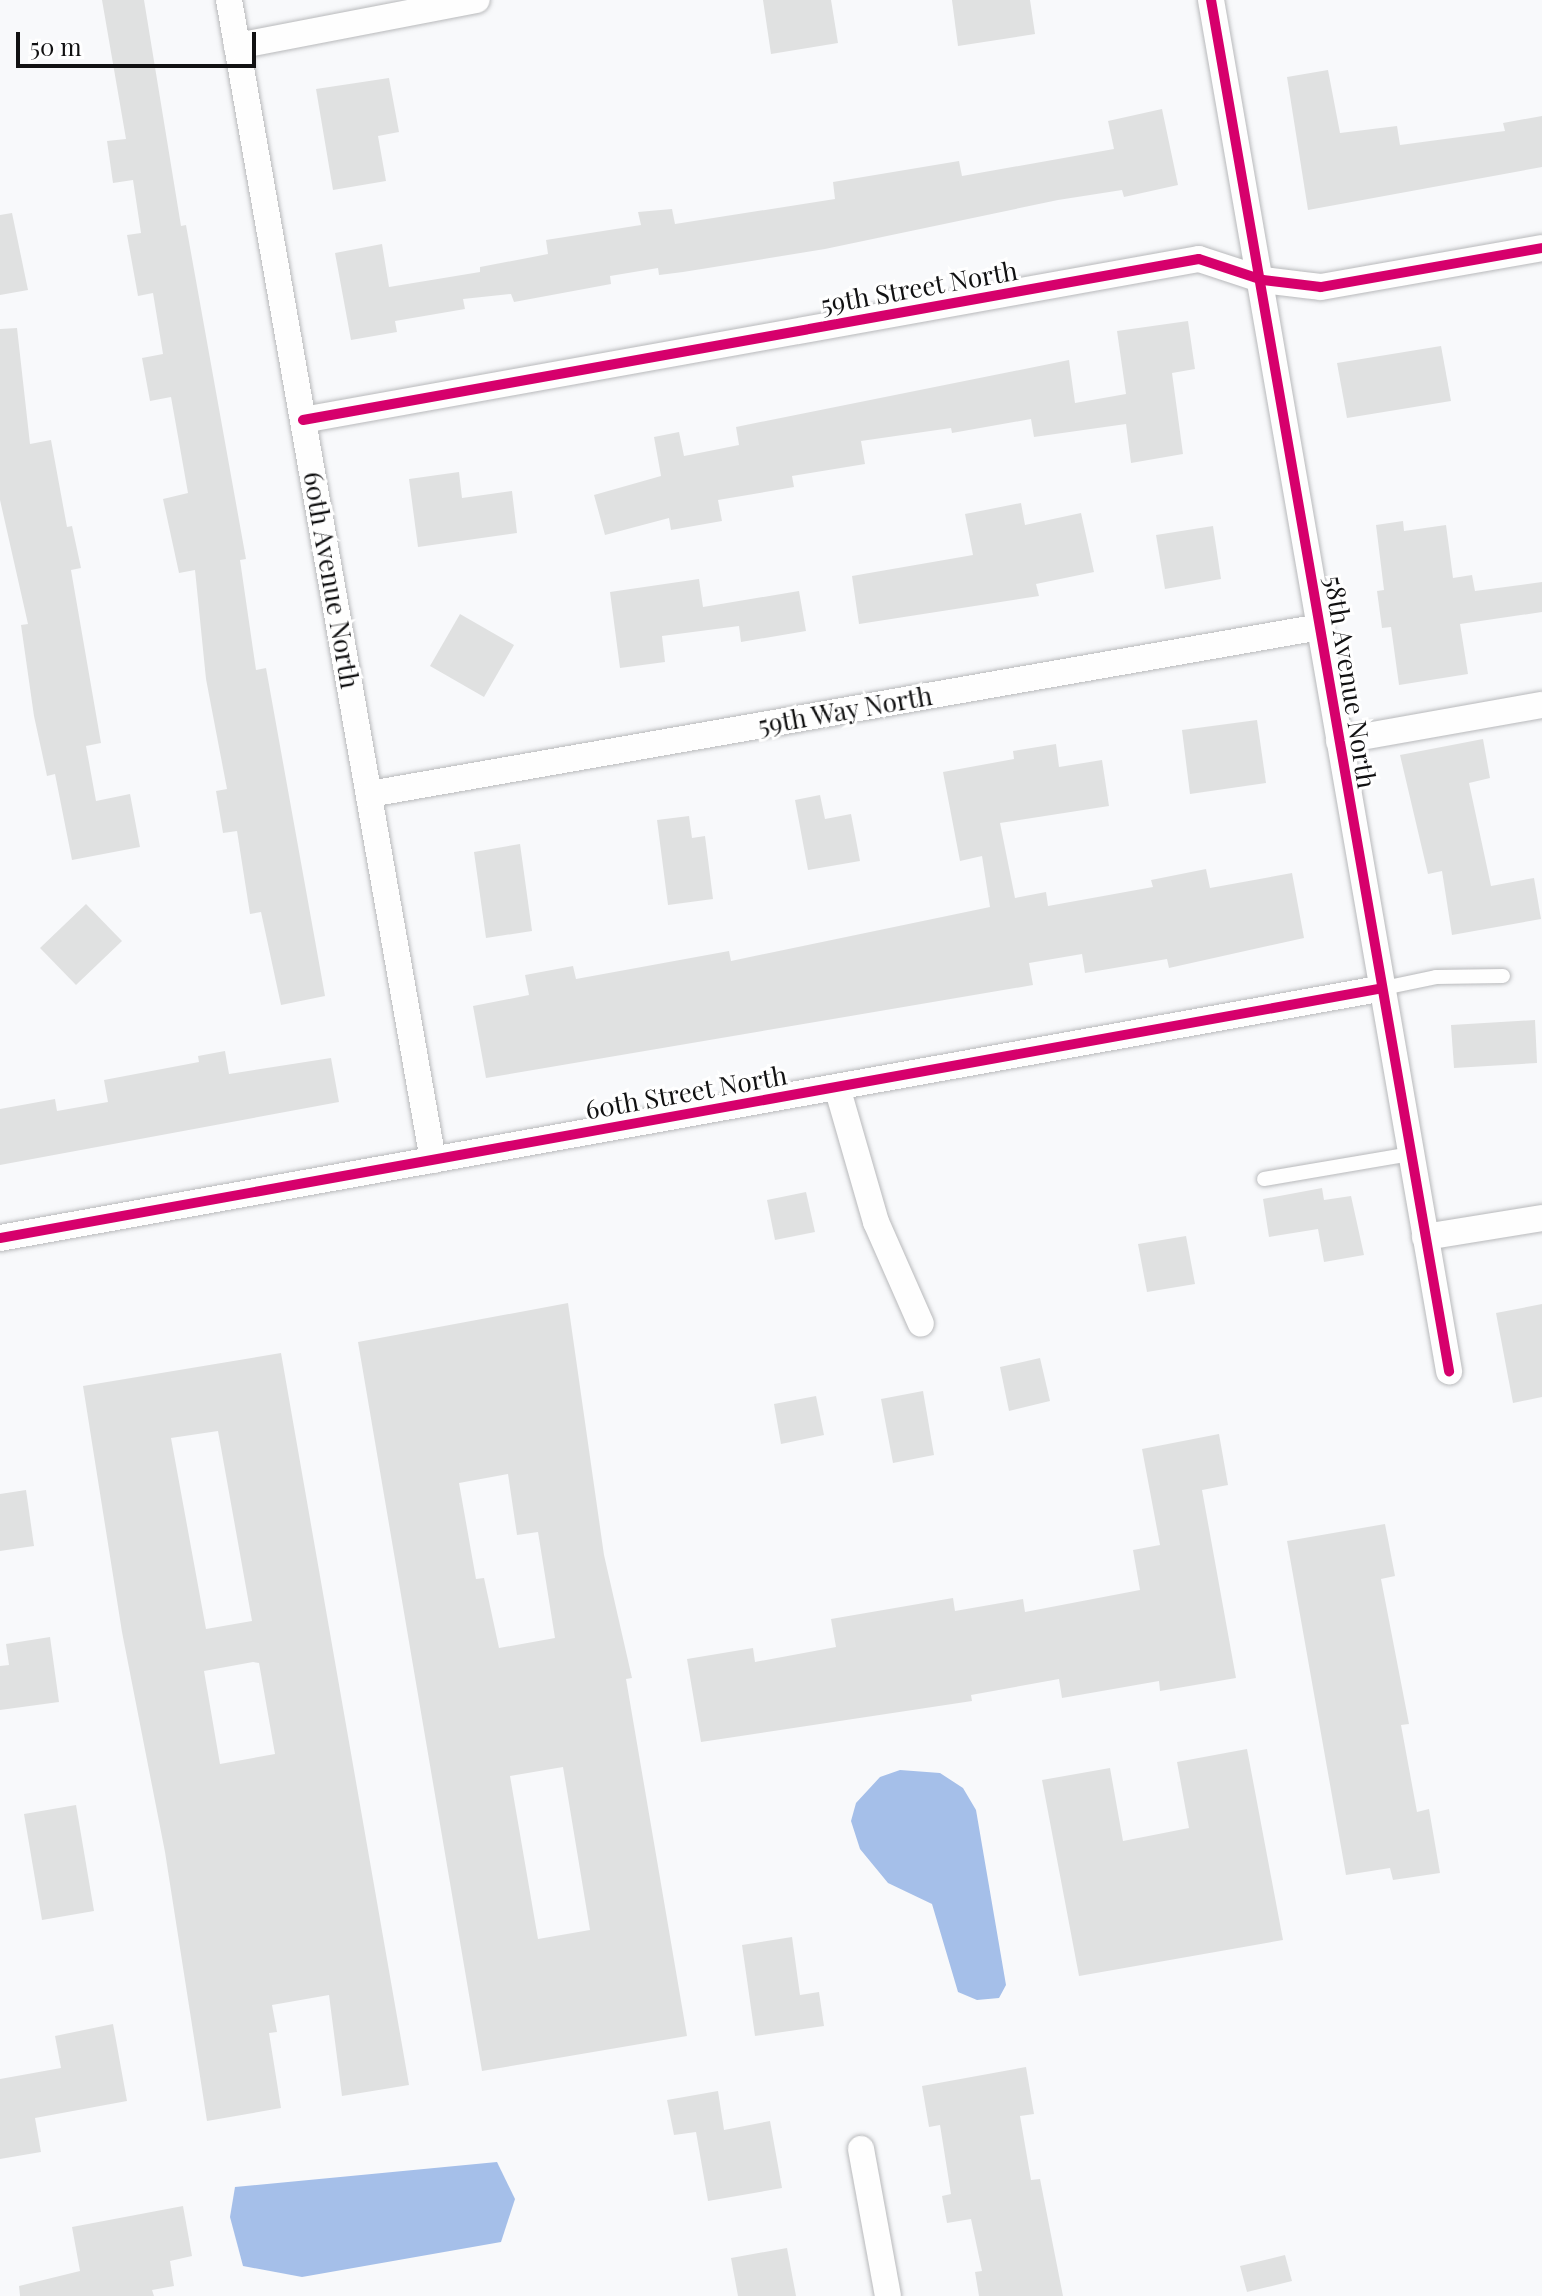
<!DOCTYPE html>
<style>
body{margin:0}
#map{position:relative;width:1542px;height:2296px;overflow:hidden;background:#f8f9fb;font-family:"Playfair Display",serif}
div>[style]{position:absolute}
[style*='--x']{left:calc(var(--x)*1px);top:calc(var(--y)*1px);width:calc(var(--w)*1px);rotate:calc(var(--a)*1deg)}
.water>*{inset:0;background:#a5bfe9}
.building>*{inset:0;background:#e0e1e1}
.roads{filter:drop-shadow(0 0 2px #b8b9bb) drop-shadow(0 0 2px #b8b9bb)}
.service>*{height:14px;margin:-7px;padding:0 7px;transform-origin:7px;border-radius:7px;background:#fefefe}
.minor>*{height:26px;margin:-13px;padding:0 13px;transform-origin:13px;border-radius:13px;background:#fefefe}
.cycleway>*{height:10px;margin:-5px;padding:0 5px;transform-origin:5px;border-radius:5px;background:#d6006c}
span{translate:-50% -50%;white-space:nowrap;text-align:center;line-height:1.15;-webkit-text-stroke:6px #fff;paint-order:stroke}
.street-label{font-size:26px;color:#111112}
.scale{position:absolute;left:16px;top:32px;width:240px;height:36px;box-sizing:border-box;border:4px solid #111112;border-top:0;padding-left:10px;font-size:24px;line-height:28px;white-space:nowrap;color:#111112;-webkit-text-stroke:6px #fff;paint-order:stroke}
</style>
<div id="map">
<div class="water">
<div style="clip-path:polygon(900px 1770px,940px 1773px,963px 1788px,976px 1810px,1006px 1985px,999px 1998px,977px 2000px,958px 1992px,932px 1904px,888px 1883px,860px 1849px,851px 1821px,856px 1803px,880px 1777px)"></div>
<div style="clip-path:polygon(497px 2162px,515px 2199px,501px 2242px,302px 2277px,243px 2266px,230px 2217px,235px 2187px)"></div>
</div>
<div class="building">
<div style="clip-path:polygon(102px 0,144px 0,181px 226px,186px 225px,246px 559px,240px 560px,256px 670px,266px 668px,325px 996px,281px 1005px,261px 912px,250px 914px,237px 831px,223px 833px,216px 791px,227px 789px,206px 679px,195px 570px,179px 573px,163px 499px,188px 493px,171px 397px,150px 401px,142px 358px,163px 354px,153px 293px,138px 296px,127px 235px,141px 233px,133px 180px,113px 183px,107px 141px,126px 139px)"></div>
<div style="clip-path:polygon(763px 0,831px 0,838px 43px,771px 54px)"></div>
<div style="clip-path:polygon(952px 0,1030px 0,1035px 34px,958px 46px)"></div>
<div style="clip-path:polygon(1328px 70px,1340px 133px,1397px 126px,1400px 145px,1505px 131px,1503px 123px,1542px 116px,1542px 167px,1308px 210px,1287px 77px)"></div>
<div style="clip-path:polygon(389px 78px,399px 132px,378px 136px,386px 181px,333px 190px,316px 89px)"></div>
<div style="clip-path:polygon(1162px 109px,1178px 185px,1124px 197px,1122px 190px,1058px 200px,825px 249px,683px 272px,659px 275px,658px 268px,610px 276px,611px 284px,514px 302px,511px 294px,463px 299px,465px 309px,395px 321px,397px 332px,351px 340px,335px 253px,382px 244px,389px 287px,480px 272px,480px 267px,548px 254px,546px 240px,641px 225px,638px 212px,672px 209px,675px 224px,835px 199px,833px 182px,959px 161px,962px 176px,1114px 149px,1108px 121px)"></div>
<div style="clip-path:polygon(12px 213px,28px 290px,0 295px,0 215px)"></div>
<div style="clip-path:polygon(1188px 321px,1195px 369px,1172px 373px,1183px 454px,1131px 463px,1126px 424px,1034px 437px,1031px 419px,952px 433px,951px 428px,861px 441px,865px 464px,792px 476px,794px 487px,718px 500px,722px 521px,671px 530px,669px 518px,605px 535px,594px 495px,661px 476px,654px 437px,679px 432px,684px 456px,739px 445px,736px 427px,1069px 360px,1075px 403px,1126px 394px,1117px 331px)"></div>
<div style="clip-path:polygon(17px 328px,30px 444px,51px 440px,67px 527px,72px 526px,81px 568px,71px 570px,101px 743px,86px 746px,96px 801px,130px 794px,140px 847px,72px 860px,55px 774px,47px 776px,34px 716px,21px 625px,28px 624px,0 500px,0 329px)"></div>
<div style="clip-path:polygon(1441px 346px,1451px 401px,1347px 418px,1337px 363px)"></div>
<div style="clip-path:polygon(459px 472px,462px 498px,512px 491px,517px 533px,418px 547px,409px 479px)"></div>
<div style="clip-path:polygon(1021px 503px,1025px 525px,1081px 513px,1094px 572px,1036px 584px,1039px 596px,859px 624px,852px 576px,973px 555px,965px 514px)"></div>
<div style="clip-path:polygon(1403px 521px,1404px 531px,1446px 525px,1453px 578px,1472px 575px,1475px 591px,1542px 582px,1542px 612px,1460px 624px,1468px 674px,1399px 685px,1391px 627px,1382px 628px,1377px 591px,1384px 590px,1376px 525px)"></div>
<div style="clip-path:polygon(1213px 526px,1221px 579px,1165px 589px,1156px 535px)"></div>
<div style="clip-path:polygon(699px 579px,703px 607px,799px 591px,806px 631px,741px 642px,739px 626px,662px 636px,665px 662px,620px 668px,610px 592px)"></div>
<div style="clip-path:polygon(460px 614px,514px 645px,484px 697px,430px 666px)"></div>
<div style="clip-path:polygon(1257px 720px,1266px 783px,1190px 794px,1182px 730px)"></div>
<div style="clip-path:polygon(1483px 739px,1490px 778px,1469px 783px,1491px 886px,1534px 878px,1541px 919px,1452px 935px,1442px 871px,1428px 874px,1400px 755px)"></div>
<div style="clip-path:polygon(1056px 744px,1059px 767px,1102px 760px,1109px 806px,1000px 823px,1015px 898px,1046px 892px,1048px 906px,1153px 887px,1151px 880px,1206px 869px,1210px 888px,1292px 873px,1304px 938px,1169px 968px,1167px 959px,1085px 973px,1082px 954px,1029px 963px,1033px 985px,486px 1078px,473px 1006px,529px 995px,525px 975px,573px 966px,576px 979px,729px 951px,731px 961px,990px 907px,982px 856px,960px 861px,943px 772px,1014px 759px,1013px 751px)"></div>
<div style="clip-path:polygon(820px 795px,825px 819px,851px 814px,860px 861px,808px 870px,795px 800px)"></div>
<div style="clip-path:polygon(689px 816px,692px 838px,705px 836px,713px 899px,668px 905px,657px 820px)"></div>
<div style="clip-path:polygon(520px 844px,532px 931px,486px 938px,474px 852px)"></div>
<div style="clip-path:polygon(86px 904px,122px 941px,76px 985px,40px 948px)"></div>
<div style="clip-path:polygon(1535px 1020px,1537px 1063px,1454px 1068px,1451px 1025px)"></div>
<div style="clip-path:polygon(225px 1051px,229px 1074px,331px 1058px,339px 1102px,0 1165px,0 1109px,55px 1099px,57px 1111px,108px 1102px,104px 1080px,199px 1062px,198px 1056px)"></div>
<div style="clip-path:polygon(1322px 1188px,1324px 1200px,1351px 1196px,1364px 1255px,1324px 1262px,1318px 1229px,1269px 1237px,1263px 1199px)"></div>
<div style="clip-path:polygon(806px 1192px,815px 1232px,775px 1240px,767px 1200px)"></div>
<div style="clip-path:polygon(1186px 1236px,1195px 1284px,1147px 1292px,1138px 1244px)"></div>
<div style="clip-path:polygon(evenodd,568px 1303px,604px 1555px,632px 1678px,626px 1679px,687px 2036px,482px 2071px,358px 1342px,568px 1303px,508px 1474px,517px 1535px,538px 1532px,555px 1638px,499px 1648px,484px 1578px,476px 1579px,459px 1483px,508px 1474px,568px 1303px,563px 1767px,590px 1930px,538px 1939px,510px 1776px,563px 1767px)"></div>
<div style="clip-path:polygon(1542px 1304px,1542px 1397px,1513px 1403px,1496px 1313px)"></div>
<div style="clip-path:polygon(evenodd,281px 1353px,409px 2085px,342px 2096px,329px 1995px,272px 2005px,277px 2032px,269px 2033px,281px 2108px,207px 2121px,165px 1852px,122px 1632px,83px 1386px,281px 1353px,218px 1431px,252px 1621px,206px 1629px,171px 1438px,218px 1431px,281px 1353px,253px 1662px,259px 1663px,275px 1754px,220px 1764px,204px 1671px,253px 1662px)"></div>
<div style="clip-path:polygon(1040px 1358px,1050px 1401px,1009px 1411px,1000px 1367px)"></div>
<div style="clip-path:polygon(923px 1391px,934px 1455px,893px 1463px,881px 1399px)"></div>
<div style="clip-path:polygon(816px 1396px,824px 1435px,781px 1444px,774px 1404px)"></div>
<div style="clip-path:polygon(1219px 1434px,1228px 1485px,1202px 1490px,1236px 1678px,1160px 1691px,1159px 1681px,1062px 1698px,1059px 1679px,971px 1695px,972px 1701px,701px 1742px,687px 1659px,753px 1648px,755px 1662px,836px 1647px,831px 1619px,953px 1598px,955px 1611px,1023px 1599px,1025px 1612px,1140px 1590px,1133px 1550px,1160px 1545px,1142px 1449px)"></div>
<div style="clip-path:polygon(26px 1490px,34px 1546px,0 1551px,0 1494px)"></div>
<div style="clip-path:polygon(1385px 1524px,1395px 1576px,1381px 1579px,1409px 1724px,1401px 1725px,1417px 1812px,1429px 1809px,1440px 1873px,1393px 1880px,1390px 1868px,1346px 1875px,1287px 1541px)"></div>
<div style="clip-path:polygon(50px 1637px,59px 1702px,0 1710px,0 1666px,9px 1665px,6px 1644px)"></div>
<div style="clip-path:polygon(1247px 1749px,1283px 1940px,1079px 1976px,1042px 1780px,1110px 1768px,1123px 1841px,1189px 1828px,1177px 1762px)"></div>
<div style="clip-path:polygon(76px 1805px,94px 1911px,42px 1920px,24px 1814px)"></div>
<div style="clip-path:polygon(792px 1937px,800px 1995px,819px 1992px,824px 2026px,755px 2036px,742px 1945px)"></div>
<div style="clip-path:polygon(113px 2024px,127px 2101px,35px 2118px,41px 2152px,0 2159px,0 2079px,61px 2068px,55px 2036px)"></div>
<div style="clip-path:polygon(1026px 2067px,1034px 2114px,1020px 2116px,1031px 2180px,1040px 2179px,1063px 2296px,979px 2296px,975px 2272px,982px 2271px,971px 2219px,947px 2223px,942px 2196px,951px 2194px,940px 2125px,929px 2127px,922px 2086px)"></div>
<div style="clip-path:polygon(718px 2091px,724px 2130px,770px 2121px,782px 2188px,708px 2201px,696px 2132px,674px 2135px,667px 2100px)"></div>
<div style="clip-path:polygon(183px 2206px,192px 2256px,170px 2261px,174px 2286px,152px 2290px,154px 2296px,20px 2296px,19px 2286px,80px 2271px,72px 2227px)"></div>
<div style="clip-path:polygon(787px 2248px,796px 2296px,738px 2296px,731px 2258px)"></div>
<div style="clip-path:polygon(1285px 2255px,1292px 2281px,1247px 2292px,1240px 2266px)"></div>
</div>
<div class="roads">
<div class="service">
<div style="--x:1379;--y:989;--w:58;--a:-11.9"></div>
<div style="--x:1436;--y:977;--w:67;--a:-0.9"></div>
<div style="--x:1264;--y:1179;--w:148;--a:-9.7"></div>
</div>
<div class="minor">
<div style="--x:229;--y:0;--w:1178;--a:80.03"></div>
<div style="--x:1211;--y:0;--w:1392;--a:80.15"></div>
<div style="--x:237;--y:46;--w:244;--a:-10.9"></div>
<div style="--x:303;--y:420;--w:910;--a:-10.19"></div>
<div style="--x:1199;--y:259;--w:67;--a:18.2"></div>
<div style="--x:1263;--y:280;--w:58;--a:6.9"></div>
<div style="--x:1321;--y:287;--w:224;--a:-10"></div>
<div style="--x:1339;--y:741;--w:206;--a:-10.1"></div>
<div style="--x:370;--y:794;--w:965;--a:-9.97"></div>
<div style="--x:837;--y:1087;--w:141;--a:73.9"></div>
<div style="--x:876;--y:1222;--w:111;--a:66.2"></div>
<div style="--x:1425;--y:1237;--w:119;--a:-9.2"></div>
<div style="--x:0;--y:1238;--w:1401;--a:-10.24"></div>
<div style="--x:861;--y:2149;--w:149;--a:79.6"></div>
</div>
</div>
<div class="cycleway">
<div style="--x:1211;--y:0;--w:1392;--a:80.15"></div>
<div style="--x:303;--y:420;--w:910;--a:-10.19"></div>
<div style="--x:1199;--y:259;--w:67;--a:18.2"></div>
<div style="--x:1263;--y:280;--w:58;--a:6.9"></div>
<div style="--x:1321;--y:287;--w:224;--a:-10"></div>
<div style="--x:0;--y:1238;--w:1401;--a:-10.24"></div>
</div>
<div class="street-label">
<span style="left:919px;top:287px;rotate:-10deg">59th Street North</span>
<span style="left:332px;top:580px;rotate:80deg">60th Avenue North</span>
<span style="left:1351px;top:682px;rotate:81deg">58th Avenue North</span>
<span style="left:845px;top:710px;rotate:-10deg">59th Way North</span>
<span style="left:686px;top:1092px;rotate:-10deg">60th Street North</span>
</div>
<div class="scale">50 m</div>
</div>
